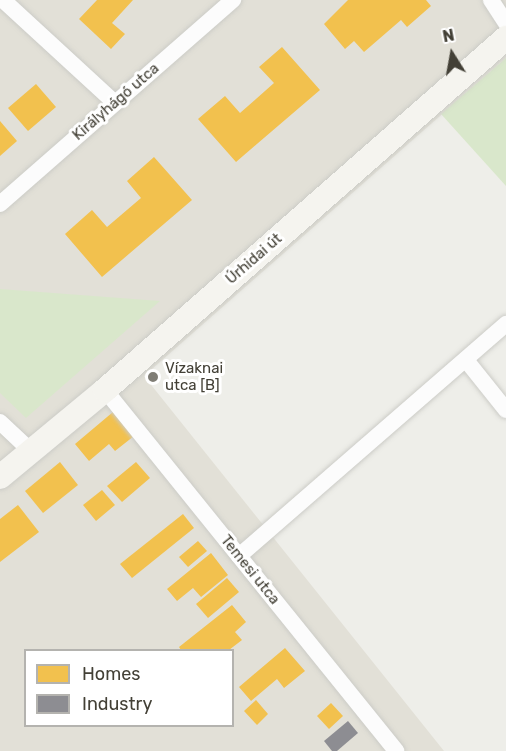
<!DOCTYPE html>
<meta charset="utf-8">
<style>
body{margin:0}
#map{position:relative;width:506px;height:751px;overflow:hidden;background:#eeeee9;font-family:Rubik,sans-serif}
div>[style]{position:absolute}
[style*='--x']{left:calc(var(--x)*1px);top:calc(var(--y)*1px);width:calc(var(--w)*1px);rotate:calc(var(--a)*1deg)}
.residential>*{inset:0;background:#e2e0d7}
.green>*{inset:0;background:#d9e7cb}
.homes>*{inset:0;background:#f2c14e}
.industry>*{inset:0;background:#8d8d92}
.roads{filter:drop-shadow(0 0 2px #ccccc7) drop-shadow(0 0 2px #ccccc7)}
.street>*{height:16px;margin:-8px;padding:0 8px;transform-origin:8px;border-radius:8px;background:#fcfcfc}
.secondary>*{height:24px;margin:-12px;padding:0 12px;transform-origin:12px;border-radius:12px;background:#f5f4ef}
.dots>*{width:16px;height:16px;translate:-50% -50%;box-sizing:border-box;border:3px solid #fff;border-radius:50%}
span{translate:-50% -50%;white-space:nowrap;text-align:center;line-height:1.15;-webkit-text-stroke:6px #fff;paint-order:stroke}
.street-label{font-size:15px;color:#434036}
.poi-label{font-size:15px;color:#434036}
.left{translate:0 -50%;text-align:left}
.legend{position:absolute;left:24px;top:649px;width:210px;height:78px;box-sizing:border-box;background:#fff;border:2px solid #b4b3af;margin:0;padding:8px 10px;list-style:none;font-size:18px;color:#434036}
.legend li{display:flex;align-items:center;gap:12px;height:30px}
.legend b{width:30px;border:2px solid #b4b3af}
.north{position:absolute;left:422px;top:24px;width:60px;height:60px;-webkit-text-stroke:4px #fff;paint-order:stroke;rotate:349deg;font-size:16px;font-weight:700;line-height:24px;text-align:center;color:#434036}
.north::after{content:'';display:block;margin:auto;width:21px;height:27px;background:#434036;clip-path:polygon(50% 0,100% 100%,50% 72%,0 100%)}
</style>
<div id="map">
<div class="residential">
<div style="clip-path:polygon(evenodd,0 0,506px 0,506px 58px,144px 376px,444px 751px,0 751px,0 0,26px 650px,232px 650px,232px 726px,26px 726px,26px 650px)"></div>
</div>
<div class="green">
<div style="clip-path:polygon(506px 58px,506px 186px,441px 114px)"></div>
<div style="clip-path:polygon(0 289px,160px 301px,26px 418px,0 393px)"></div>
</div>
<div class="homes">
<div style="clip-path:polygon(97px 0,133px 0,112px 23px,125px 34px,111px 49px,79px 19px)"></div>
<div style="clip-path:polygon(348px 0,426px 0,431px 6px,407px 27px,401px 20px,364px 52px,354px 41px,345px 49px,324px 24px)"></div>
<div style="clip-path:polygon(282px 47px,320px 90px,236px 162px,198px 119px,225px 96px,240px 113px,274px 83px,259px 67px)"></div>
<div style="clip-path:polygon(36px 84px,56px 107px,28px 131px,8px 108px)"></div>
<div style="clip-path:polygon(0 121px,17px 141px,0 156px)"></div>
<div style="clip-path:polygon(154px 157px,192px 200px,102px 277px,65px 234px,92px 210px,107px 227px,141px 198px,127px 181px)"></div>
<div style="clip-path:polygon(113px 412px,134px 436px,115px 451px,109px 444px,89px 461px,75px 444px)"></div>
<div style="clip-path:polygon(60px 462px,78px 485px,43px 513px,25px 491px)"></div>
<div style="clip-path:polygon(136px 462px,150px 478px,122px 502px,107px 486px)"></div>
<div style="clip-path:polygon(102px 490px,115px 505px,96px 521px,83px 505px)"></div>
<div style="clip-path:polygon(18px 505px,39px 532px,0 562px,0 519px)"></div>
<div style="clip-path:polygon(183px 514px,194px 528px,132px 578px,120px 564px)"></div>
<div style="clip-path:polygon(198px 541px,207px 551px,188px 567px,179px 557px)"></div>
<div style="clip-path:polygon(211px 553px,228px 575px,201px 597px,193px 588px,177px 601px,167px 589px)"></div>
<div style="clip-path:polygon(227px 578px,239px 592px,208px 618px,196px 604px)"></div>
<div style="clip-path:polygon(232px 605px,246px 622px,235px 632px,242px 640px,229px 650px,181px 650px,179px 647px)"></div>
<div style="clip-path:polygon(285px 648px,305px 671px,284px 688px,277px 679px,251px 701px,239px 687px)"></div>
<div style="clip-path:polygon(256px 700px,268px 714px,257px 725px,244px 711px)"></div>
<div style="clip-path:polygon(331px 703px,343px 716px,329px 729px,317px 716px)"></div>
</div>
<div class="industry">
<div style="clip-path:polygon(348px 721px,358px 733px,337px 751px,332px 751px,324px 741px)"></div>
</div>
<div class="roads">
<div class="street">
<div style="--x:3;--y:0;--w:152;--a:42.6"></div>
<div style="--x:491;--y:0;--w:27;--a:57"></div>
<div style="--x:0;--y:204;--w:310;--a:-41.2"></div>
<div style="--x:466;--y:360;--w:64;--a:51.3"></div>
<div style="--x:105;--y:390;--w:464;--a:51.1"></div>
<div style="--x:0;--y:422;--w:44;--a:43.2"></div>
<div style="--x:239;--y:556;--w:354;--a:-41"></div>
</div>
<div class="secondary">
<div style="--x:0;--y:477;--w:136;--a:-39.6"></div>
<div style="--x:105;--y:390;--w:534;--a:-41.28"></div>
</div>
</div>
<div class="dots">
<div style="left:153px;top:377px;background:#7f7d75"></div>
</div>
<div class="street-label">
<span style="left:116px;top:102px;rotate:-41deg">Királyhágó utca</span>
<span style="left:254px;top:259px;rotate:-41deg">Úrhidai út</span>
<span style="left:250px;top:570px;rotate:51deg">Temesi utca</span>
</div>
<div class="poi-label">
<span class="left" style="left:165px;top:377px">Vízaknai<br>utca [B]</span>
</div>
<ul class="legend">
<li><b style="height:16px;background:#f2c14e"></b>Homes</li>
<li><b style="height:16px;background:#8d8d92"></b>Industry</li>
</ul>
<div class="north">N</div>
</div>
